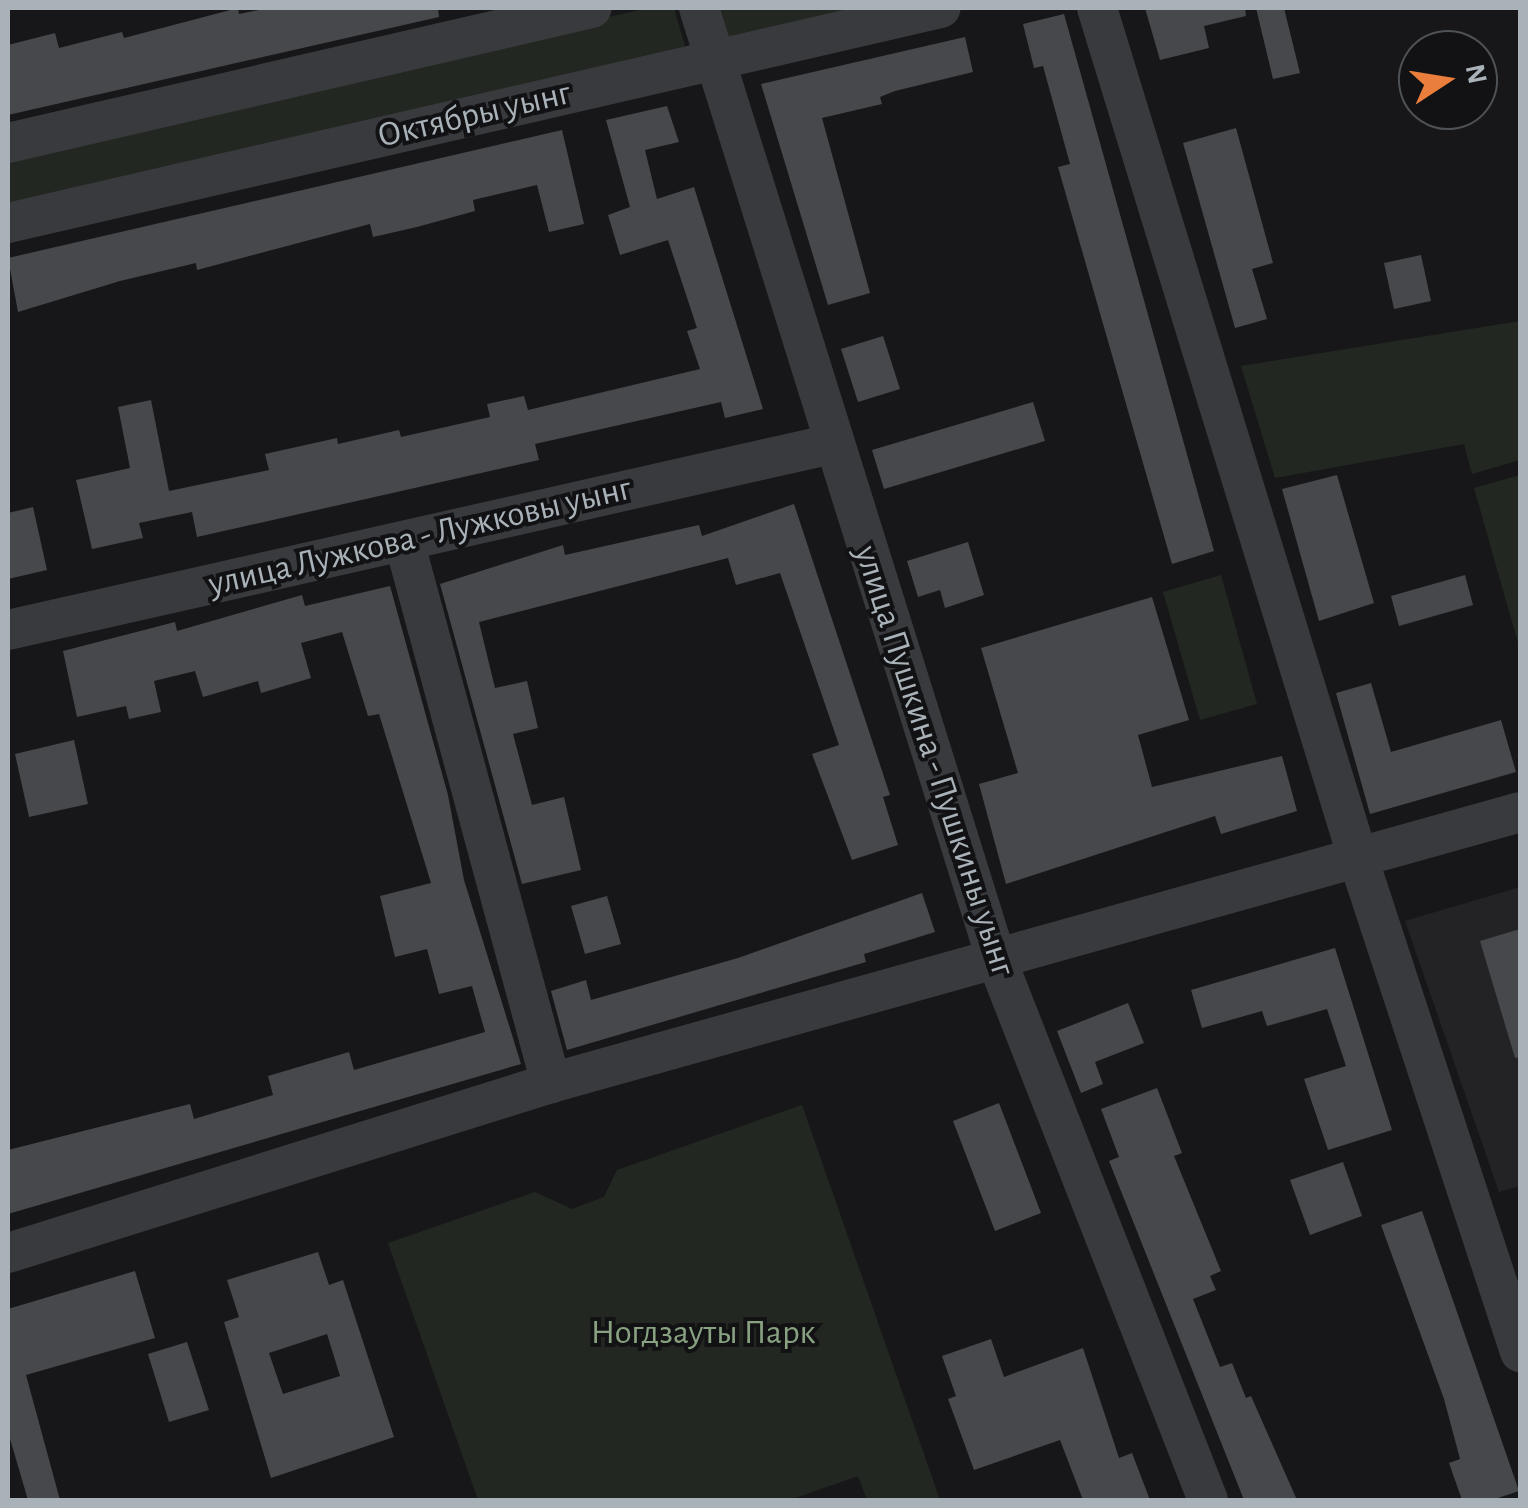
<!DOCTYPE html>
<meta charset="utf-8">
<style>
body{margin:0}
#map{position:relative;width:1528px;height:1508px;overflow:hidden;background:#171719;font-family:"Alegreya Sans",sans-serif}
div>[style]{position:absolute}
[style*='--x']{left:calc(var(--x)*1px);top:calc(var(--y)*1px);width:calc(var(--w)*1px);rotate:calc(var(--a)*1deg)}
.built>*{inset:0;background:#232326}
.green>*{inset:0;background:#222821}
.building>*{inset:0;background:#46484c}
.minor>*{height:40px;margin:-20px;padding:0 20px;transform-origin:20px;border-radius:20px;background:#383a3d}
span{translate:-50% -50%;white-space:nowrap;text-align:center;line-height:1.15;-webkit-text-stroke:8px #121214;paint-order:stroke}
.street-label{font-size:35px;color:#a9b2b8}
.park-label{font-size:35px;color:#88a281}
.frame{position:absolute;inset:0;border:10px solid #a9b2b8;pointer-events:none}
.north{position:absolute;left:1398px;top:30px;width:100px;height:100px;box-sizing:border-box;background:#121214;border:2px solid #4e5256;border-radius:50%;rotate:78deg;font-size:28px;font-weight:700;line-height:40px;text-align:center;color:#a9b2b8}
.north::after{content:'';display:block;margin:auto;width:35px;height:45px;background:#ea7f3d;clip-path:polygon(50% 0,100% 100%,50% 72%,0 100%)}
</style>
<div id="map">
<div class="built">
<div style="clip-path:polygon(1520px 887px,1520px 1186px,1499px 1192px,1405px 921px)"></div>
</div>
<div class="green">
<div style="clip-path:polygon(648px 8px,674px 8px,685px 46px,670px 56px,8px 211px,8px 154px)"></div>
<div style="clip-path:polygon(716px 8px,886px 8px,725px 39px)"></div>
<div style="clip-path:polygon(1520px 321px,1520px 460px,1472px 474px,1464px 444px,1275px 478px,1241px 366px)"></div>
<div style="clip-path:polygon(1520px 475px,1520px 650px,1474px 488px)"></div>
<div style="clip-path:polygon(1221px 575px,1257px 704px,1200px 720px,1163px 592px)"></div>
<div style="clip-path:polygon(802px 1105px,940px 1500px,867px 1500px,858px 1476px,790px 1500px,478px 1500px,388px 1243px,535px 1192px,572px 1209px,604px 1197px,617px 1170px)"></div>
</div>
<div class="building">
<div style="clip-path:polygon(238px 8px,239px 14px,268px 8px,438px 8px,439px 17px,8px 115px,8px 45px,55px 33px,59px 48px,122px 32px,124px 38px)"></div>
<div style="clip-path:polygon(1145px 8px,1245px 8px,1246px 16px,1204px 26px,1209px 48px,1160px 60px)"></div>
<div style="clip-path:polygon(1256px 8px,1284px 8px,1300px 73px,1273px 79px)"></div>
<div style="clip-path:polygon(1064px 14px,1214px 551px,1172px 564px,1058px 167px,1070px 164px,1043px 66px,1034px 68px,1023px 24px)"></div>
<div style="clip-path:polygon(965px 37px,973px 72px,895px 91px,880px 97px,882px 104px,822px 118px,870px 293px,828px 305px,761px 84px)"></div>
<div style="clip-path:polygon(667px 106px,679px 142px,645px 150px,657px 199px,694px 187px,763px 409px,725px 418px,721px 402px,535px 444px,539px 460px,197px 537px,192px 512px,139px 523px,143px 538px,92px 549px,76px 480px,130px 468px,118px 407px,151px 400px,169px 491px,269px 470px,265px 454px,337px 438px,338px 444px,399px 430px,401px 437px,490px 417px,487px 404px,524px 396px,528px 410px,700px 369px,687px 331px,697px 328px,668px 240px,620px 255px,608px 215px,630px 207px,606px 120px)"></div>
<div style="clip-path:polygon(1236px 128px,1273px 263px,1252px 269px,1267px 319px,1235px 328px,1183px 143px)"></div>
<div style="clip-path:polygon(562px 130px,584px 224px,549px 232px,537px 185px,473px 200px,475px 211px,417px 227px,373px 237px,370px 224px,197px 270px,196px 263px,120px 281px,18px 312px,8px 258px)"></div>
<div style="clip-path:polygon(1421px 255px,1431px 301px,1394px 309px,1384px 263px)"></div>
<div style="clip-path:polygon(883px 336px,900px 389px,858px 402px,841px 349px)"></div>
<div style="clip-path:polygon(1033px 402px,1045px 441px,884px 489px,872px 450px)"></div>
<div style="clip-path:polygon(1337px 475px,1374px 603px,1319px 621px,1282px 489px)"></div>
<div style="clip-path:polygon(794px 504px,890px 795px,883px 797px,898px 845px,852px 860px,812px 754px,839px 745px,780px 573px,736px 585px,728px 558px,479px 622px,495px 688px,527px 681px,538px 728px,513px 734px,532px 805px,564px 797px,581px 870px,522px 884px,440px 584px,563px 545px,565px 555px,699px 525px,702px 536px)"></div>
<div style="clip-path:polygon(33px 507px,47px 570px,8px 579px,8px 513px)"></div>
<div style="clip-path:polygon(968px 542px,984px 595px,945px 608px,940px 590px,918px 597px,907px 561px)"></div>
<div style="clip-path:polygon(1465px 575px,1473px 605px,1399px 626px,1391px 596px)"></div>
<div style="clip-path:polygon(390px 586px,448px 795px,464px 880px,521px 1064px,8px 1214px,8px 1150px,190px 1104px,194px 1119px,273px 1095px,268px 1076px,349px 1052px,354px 1070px,485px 1032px,472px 986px,439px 994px,427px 949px,395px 957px,380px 896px,431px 883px,379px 714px,368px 716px,342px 632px,301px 643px,311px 678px,261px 693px,258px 681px,203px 697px,195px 671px,154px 681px,161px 712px,129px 719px,126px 706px,77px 717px,63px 651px,175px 622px,177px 631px,302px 595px,305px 606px)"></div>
<div style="clip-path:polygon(1152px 597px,1189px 720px,1138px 735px,1152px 787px,1282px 756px,1297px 811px,1221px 834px,1215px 816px,1006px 884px,979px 784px,1018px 773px,981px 648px)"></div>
<div style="clip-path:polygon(1371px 683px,1391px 752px,1501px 720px,1516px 772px,1370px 814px,1336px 693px)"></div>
<div style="clip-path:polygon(74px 740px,88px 804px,29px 817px,15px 754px)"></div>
<div style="clip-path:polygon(922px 893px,935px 932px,864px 954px,866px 962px,567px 1050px,551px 991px,586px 980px,591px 1000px,738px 958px)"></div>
<div style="clip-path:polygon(607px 896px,621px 944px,585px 954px,571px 906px)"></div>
<div style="clip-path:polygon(1520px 929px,1520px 1057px,1515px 1058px,1480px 941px)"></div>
<div style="clip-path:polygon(1335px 948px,1392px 1130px,1328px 1150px,1304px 1079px,1346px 1066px,1327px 1009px,1267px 1026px,1262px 1011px,1202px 1028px,1191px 990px)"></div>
<div style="clip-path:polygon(1128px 1003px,1144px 1043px,1095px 1062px,1103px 1084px,1081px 1093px,1057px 1031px)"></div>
<div style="clip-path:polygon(1157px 1088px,1182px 1153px,1174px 1156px,1221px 1271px,1210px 1276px,1216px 1290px,1193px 1299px,1220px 1367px,1232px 1363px,1246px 1398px,1251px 1396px,1297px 1500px,1244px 1500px,1109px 1161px,1119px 1157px,1101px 1109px)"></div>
<div style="clip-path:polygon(999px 1103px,1041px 1213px,995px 1231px,953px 1121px)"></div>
<div style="clip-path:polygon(1343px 1162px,1362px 1216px,1310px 1235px,1290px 1180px)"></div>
<div style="clip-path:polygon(1422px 1211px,1519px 1491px,1492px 1500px,1462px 1500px,1449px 1463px,1460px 1459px,1444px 1399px,1381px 1225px)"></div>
<div style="clip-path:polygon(evenodd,318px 1252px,329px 1285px,343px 1280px,394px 1437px,271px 1478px,224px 1322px,239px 1317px,227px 1280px,318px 1252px,327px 1334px,340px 1376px,283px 1394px,269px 1353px,327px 1334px)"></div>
<div style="clip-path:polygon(135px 1271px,155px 1338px,26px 1375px,60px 1500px,28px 1500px,8px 1432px,8px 1309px)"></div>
<div style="clip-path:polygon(991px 1339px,1004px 1377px,1083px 1348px,1119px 1458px,1132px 1453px,1150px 1500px,1083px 1500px,1060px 1440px,974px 1470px,948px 1399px,956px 1396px,942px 1356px)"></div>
<div style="clip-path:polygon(187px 1342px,209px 1410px,169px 1422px,148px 1354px)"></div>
</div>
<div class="minor">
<div style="--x:699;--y:8;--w:995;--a:72.64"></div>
<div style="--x:996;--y:958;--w:582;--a:68.64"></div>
<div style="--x:1097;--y:8;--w:889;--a:72.93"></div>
<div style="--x:1358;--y:858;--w:520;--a:71.84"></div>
<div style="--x:8;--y:143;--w:599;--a:-13.02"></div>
<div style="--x:8;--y:223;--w:957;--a:-12.98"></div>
<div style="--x:404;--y:541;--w:562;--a:74.83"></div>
<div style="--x:8;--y:630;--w:845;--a:-12.72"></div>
<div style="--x:8;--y:1253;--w:569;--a:-17.38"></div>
<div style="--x:551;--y:1083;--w:1006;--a:-15.62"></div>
</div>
<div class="street-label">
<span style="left:474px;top:115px;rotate:-13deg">Октябры уынг</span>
<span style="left:420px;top:537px;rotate:-13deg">улица Лужкова - Лужковы уынг</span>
<span style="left:934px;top:761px;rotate:72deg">улица Пушкина - Пушкины уынг</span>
</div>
<div class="park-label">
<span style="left:703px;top:1333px">Ногдзауты Парк</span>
</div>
<div class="frame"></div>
<div class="north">N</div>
</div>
